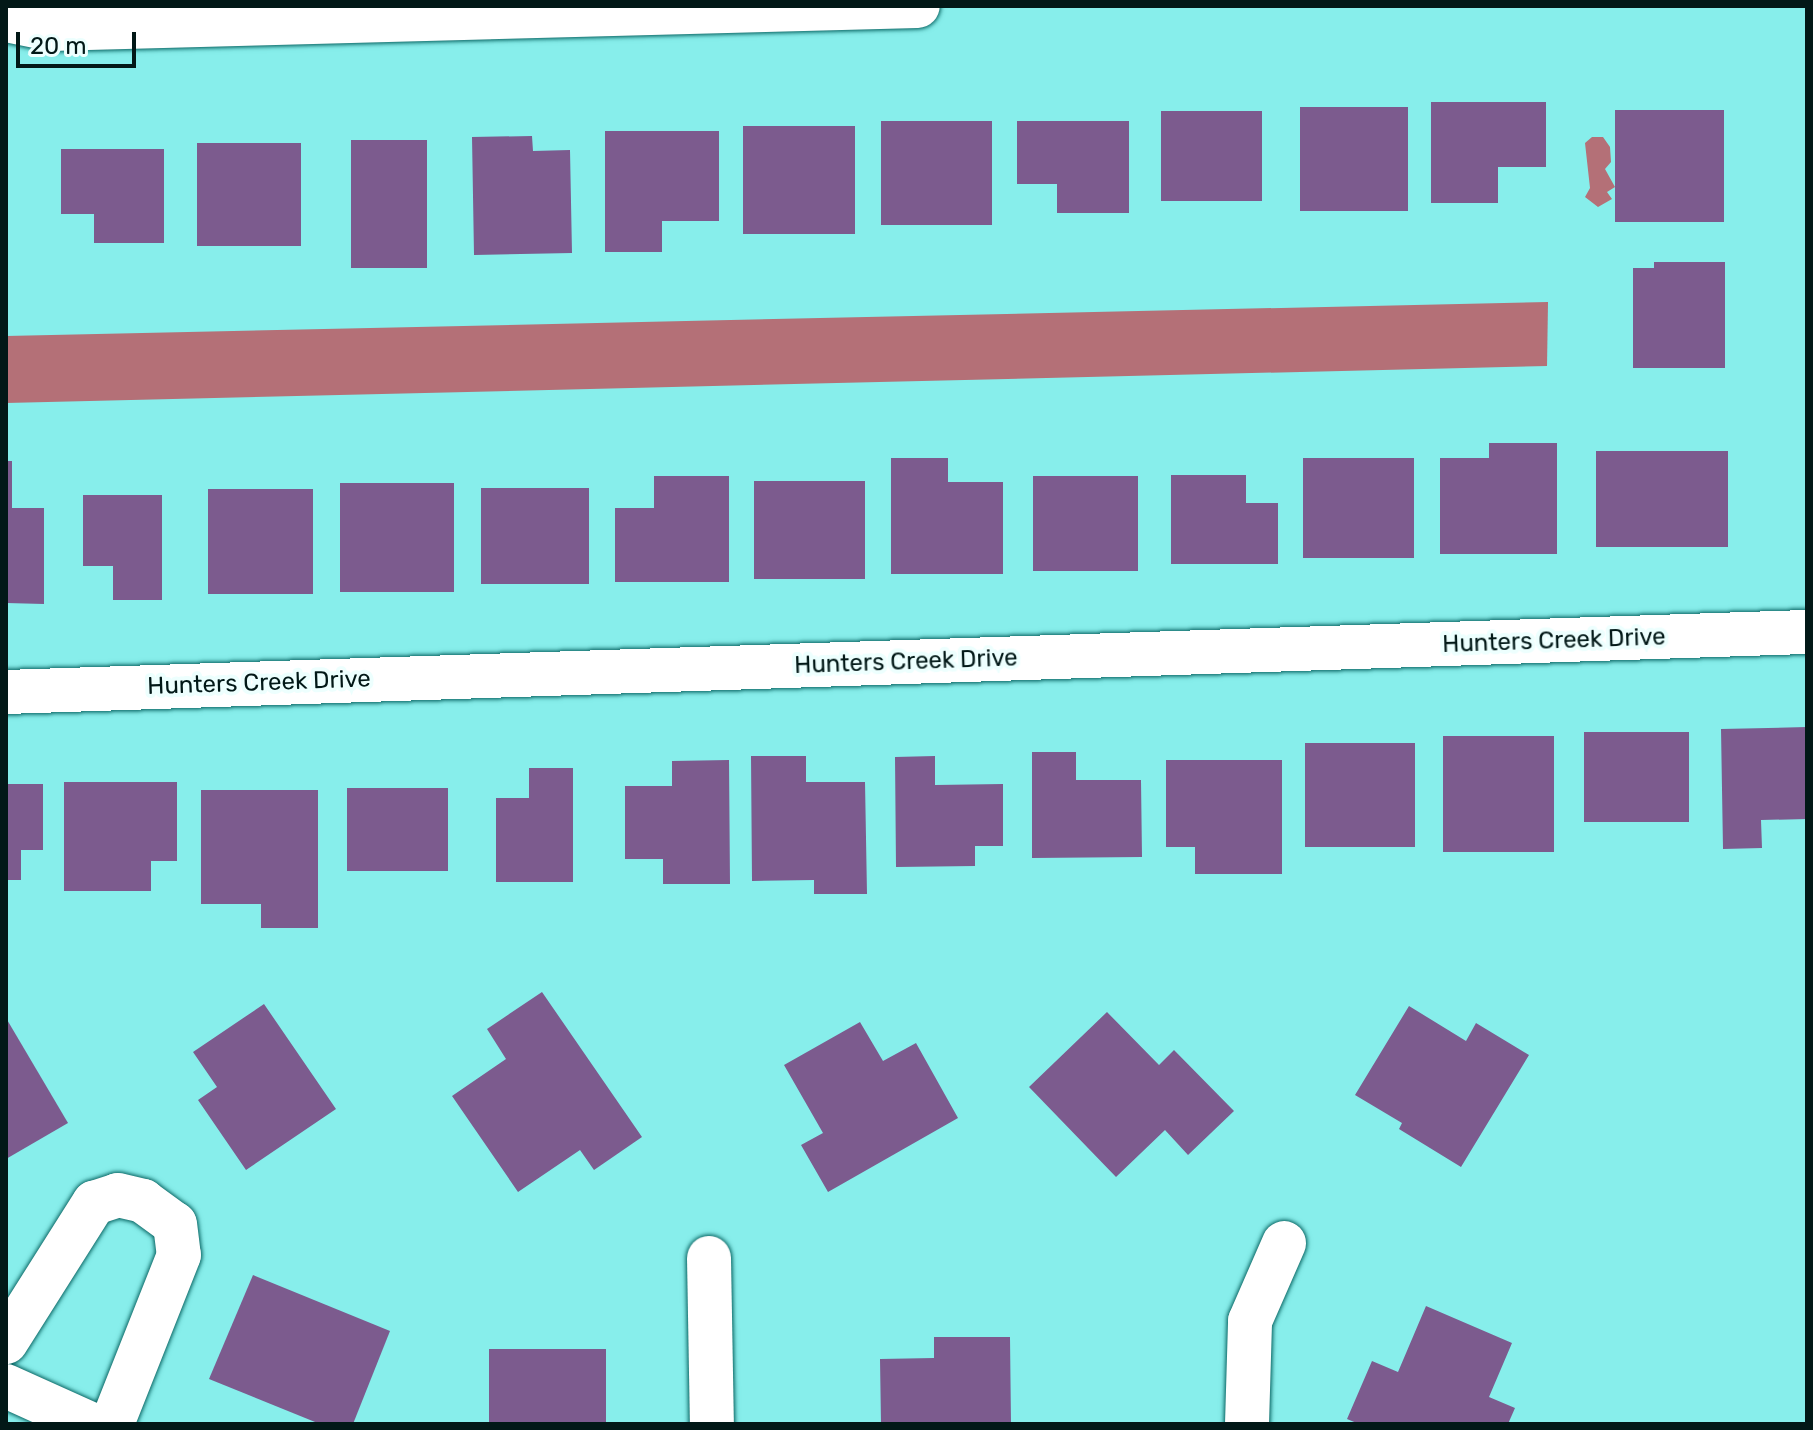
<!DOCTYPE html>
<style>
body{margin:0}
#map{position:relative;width:1813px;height:1430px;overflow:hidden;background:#87eeeb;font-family:Rubik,sans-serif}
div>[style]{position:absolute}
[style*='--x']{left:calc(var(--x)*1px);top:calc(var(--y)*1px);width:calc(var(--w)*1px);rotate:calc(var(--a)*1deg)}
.water>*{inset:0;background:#b47077}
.building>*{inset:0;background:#7c5b8e}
.roads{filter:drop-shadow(0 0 2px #0c6866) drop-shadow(0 0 2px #0c6866)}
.minor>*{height:44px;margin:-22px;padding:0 22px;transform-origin:22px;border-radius:22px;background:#fff}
span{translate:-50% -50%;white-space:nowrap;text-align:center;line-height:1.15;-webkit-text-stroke:8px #edfffe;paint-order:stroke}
.street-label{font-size:24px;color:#021817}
.frame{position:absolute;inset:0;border:8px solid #021817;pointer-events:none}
.scale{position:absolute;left:16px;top:32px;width:120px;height:36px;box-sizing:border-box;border:4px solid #021817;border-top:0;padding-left:10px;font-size:24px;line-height:28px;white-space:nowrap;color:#021817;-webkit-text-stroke:6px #edfffe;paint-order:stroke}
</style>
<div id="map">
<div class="water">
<div style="clip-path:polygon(1592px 137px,1603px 137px,1610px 147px,1611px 162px,1605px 169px,1615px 187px,1607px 192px,1612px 199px,1598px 207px,1585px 197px,1590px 188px,1585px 143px)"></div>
<div style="clip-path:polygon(1548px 302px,1547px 366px,6px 403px,6px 336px)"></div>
</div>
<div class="building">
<div style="clip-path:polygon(1431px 102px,1546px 102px,1546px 167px,1498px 167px,1498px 203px,1431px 203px)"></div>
<div style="clip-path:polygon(1300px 107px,1408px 107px,1408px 211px,1300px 211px)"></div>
<div style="clip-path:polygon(1615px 110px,1724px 110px,1724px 222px,1615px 222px)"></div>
<div style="clip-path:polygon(1161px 111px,1262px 111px,1262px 201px,1161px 201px)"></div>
<div style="clip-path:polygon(881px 121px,992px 121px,992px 225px,881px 225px)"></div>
<div style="clip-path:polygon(1017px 121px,1129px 121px,1129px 213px,1057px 213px,1057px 184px,1017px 184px)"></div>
<div style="clip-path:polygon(743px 126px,855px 126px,855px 234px,743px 234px)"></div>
<div style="clip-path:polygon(605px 131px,719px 131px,719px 221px,662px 221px,662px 252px,605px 252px)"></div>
<div style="clip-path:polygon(532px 136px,533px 151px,570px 150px,572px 253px,474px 255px,472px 137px)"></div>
<div style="clip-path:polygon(351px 140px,427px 140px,427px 268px,351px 268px)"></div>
<div style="clip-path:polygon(197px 143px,301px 143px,301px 246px,197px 246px)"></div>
<div style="clip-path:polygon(61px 149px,164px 149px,164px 243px,94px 243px,94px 214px,61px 214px)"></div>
<div style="clip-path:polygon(1654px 262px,1725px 262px,1725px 368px,1633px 368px,1633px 268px,1654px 268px)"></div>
<div style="clip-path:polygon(1489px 443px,1557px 443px,1557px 554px,1440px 554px,1440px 458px,1489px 458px)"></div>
<div style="clip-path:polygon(1596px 451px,1728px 451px,1728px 547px,1596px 547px)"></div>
<div style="clip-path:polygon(891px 458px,948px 458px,948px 482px,1003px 482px,1003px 574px,891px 574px)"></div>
<div style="clip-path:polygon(1303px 458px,1414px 458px,1414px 558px,1303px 558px)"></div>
<div style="clip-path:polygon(6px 461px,12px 461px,12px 508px,44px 508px,44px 604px,6px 603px)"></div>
<div style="clip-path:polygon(1171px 475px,1246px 475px,1246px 503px,1278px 503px,1278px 564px,1171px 564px)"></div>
<div style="clip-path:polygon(654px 476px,729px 476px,729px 582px,615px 582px,615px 508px,654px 508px)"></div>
<div style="clip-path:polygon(1033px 476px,1138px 476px,1138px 571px,1033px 571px)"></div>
<div style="clip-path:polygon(754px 481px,865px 481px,865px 579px,754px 579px)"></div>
<div style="clip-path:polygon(340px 483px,454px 483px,454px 592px,340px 592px)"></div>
<div style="clip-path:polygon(481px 488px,589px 488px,589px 584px,481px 584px)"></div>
<div style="clip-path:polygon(208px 489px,313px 489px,313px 594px,208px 594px)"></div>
<div style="clip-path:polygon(83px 495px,162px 495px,162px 600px,113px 600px,113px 566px,83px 566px)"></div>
<div style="clip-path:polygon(1807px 727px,1807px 819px,1761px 820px,1762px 848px,1723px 849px,1721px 729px)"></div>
<div style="clip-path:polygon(1584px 732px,1689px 732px,1689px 822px,1584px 822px)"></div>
<div style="clip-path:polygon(1443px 736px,1554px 736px,1554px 852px,1443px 852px)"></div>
<div style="clip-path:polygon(1305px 743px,1415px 743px,1415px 847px,1305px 847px)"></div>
<div style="clip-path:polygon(1032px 752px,1076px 752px,1076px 780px,1141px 780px,1142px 857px,1032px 858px)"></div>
<div style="clip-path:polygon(751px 756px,806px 756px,806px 782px,865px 782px,867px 894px,814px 894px,814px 880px,752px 881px)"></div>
<div style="clip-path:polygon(935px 756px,935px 785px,1003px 784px,1003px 846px,975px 846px,975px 866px,896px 867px,895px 757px)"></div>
<div style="clip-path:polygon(729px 760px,730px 884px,663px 884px,663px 859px,625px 859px,625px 786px,672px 786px,672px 761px)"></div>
<div style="clip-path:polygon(1166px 760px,1282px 760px,1282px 874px,1195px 874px,1195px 847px,1166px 847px)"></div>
<div style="clip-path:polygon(529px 768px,573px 768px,573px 882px,496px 882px,496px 798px,529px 798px)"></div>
<div style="clip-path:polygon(64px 782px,177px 782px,177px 861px,151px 861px,151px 891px,64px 891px)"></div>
<div style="clip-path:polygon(6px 784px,43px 784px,43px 850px,21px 850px,21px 880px,6px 880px)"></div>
<div style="clip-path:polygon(347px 788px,448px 788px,448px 871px,347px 871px)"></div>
<div style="clip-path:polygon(201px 790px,318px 790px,318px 928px,261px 928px,261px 904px,201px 904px)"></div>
<div style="clip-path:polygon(542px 992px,642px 1137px,594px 1170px,580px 1150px,518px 1192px,452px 1096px,506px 1059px,487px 1029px)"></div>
<div style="clip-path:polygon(264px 1004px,336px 1109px,246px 1170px,198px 1100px,217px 1087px,193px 1052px)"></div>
<div style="clip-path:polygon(1409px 1006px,1466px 1041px,1476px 1023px,1529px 1055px,1461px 1167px,1399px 1129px,1402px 1123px,1355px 1095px)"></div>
<div style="clip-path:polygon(1107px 1012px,1159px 1065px,1174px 1050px,1234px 1111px,1188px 1155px,1165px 1130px,1116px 1177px,1029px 1087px)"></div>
<div style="clip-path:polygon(6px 1018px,68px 1123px,6px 1159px)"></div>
<div style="clip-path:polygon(860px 1022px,883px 1061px,916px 1043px,958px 1118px,828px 1192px,801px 1145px,823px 1133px,784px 1065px)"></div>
<div style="clip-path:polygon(253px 1275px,390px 1331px,353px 1424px,320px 1424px,209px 1379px)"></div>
<div style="clip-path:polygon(1426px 1306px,1512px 1343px,1489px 1397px,1515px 1408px,1508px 1424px,1359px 1424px,1347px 1419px,1372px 1361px,1398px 1372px)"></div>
<div style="clip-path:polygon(934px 1337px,1010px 1337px,1011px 1424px,881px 1424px,880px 1359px,934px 1358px)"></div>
<div style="clip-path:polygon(489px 1349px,606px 1349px,606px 1424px,489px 1424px)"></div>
</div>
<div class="roads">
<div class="minor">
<div style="--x:6;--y:20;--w:45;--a:11.6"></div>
<div style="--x:50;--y:29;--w:868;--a:-1.52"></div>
<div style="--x:6;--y:692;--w:1802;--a:-1.91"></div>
<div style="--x:709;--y:1258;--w:166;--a:89"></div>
<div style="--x:6;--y:1342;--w:165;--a:-57.7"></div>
<div style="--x:94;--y:1203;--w:25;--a:-18"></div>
<div style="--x:118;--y:1195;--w:26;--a:13"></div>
<div style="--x:143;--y:1201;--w:39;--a:36"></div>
<div style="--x:175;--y:1224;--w:31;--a:83"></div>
<div style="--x:179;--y:1255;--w:182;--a:111.6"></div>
<div style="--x:6;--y:1386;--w:92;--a:24.3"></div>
<div style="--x:1247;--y:1424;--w:103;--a:-88.3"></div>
<div style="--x:1250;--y:1321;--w:85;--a:-66.4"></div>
</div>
</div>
<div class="street-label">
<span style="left:1554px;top:641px;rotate:-2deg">Hunters Creek Drive</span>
<span style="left:906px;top:662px;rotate:-2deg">Hunters Creek Drive</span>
<span style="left:259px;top:683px;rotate:-2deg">Hunters Creek Drive</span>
</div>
<div class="frame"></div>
<div class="scale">20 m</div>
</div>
